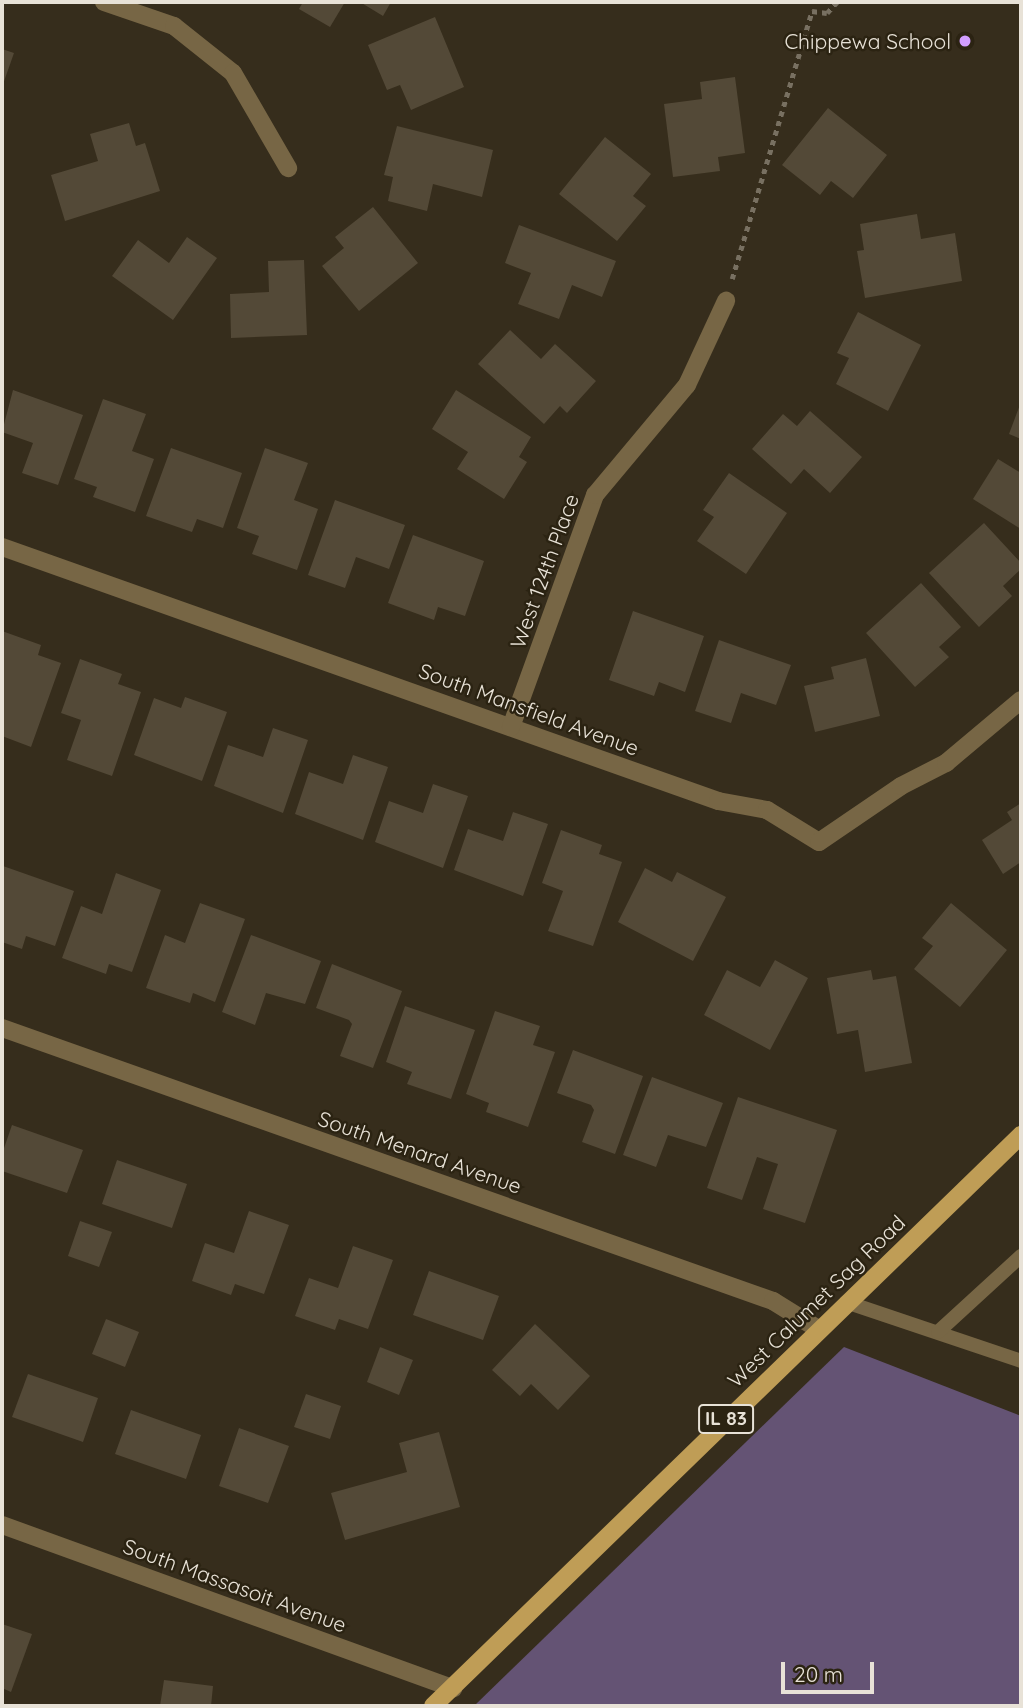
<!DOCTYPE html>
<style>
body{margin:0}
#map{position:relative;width:1023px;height:1708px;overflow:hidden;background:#362d1c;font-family:Quicksand,sans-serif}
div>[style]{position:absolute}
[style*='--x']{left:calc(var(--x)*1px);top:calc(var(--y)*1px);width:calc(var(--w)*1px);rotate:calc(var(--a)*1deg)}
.forest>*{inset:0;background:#645374}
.building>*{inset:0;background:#534937}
.path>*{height:4.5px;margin-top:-2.25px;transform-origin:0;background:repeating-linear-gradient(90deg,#787061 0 5px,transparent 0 10px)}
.lane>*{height:14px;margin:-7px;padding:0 7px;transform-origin:7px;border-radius:7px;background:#776645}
.street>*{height:18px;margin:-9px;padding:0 9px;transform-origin:9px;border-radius:9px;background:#776645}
.primary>*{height:18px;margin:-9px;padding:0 9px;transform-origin:9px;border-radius:9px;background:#bf9d56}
.dots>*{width:19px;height:19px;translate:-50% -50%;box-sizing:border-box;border:4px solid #2b2312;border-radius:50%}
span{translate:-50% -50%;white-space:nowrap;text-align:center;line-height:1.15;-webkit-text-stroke:5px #2b2312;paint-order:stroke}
.shield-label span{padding:2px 5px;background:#2b2312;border:2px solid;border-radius:5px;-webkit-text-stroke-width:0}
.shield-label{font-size:19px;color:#e8e2d7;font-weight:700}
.poi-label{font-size:21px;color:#e8e2d7}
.right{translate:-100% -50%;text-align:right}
.street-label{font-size:21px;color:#e8e2d7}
.frame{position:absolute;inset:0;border:4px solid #e8e2d7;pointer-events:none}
.scale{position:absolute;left:781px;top:1662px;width:93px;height:32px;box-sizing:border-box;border:4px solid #e8e2d7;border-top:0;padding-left:9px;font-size:21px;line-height:24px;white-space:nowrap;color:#e8e2d7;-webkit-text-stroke:5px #2b2312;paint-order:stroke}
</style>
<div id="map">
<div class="forest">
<div style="clip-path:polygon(844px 1347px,1021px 1416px,1021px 1706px,474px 1706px)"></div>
</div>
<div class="building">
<div style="clip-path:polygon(303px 2px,345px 2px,330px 27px,299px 9px)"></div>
<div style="clip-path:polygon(360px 2px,391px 2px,383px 16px)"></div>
<div style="clip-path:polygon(435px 17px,464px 87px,411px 110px,400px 85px,387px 90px,368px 45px)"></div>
<div style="clip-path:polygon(2px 49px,14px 53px,2px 87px)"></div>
<div style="clip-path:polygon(735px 77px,745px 153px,718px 157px,720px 171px,673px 177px,664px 104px,702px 99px,700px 82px)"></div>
<div style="clip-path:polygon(828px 108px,887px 155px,853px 198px,831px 181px,820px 195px,782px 165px)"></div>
<div style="clip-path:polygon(129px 123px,136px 146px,145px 143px,160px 191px,65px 221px,51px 175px,98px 161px,90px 134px)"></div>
<div style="clip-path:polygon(397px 126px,493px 150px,482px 197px,433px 184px,427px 211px,388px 201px,393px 177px,384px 175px)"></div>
<div style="clip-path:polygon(605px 137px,651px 174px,633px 196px,646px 206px,617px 241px,559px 194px)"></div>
<div style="clip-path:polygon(373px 207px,418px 263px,359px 311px,322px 266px,344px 248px,335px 237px)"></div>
<div style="clip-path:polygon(917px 214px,921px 239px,955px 233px,962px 281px,865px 298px,857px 251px,864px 250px,860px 224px)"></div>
<div style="clip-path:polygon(519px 225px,616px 261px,602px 297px,572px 285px,559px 319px,518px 304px,531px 273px,505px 263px)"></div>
<div style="clip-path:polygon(187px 237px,217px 258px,173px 320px,112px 276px,138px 240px,169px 263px)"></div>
<div style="clip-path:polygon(304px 260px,307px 335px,231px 338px,230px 294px,269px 292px,268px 261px)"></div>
<div style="clip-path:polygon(858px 312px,921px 345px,888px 411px,836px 384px,849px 358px,837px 353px)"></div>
<div style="clip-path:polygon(510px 330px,541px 359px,555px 344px,596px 381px,567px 413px,560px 406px,544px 424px,478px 364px)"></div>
<div style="clip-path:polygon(13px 390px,83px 415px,58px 485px,22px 473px,33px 443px,2px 432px)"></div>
<div style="clip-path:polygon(456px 390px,531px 437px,519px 457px,527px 462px,504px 499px,457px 469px,468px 452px,432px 429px)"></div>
<div style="clip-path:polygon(103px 399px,146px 414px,132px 451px,154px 459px,135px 512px,93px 497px,97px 487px,74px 479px)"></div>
<div style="clip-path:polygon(1021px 402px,1021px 439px,1009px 434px)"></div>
<div style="clip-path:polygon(810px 411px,862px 457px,830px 493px,804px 469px,791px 484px,752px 449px,783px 414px,797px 426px)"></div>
<div style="clip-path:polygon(171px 448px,242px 473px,223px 528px,197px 519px,192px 532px,146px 516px)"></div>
<div style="clip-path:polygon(265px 448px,308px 463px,294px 500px,318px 509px,297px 570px,252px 554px,259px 536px,237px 528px)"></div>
<div style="clip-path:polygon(998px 459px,1021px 473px,1021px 529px,973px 499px)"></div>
<div style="clip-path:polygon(729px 473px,787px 513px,746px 574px,697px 541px,714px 517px,703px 510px)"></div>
<div style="clip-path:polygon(335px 500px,405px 525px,389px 569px,356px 557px,345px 588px,308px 575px)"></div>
<div style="clip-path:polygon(984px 523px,1021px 563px,1021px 569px,1003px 586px,1012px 596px,979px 627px,929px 573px)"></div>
<div style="clip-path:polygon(413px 535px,484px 561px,465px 616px,438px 607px,434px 620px,388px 603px)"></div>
<div style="clip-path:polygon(921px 583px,961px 627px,939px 647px,949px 657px,915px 687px,866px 633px)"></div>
<div style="clip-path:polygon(633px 611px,704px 636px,685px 692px,659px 682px,654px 696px,609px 680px)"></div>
<div style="clip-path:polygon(2px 631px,41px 645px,38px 655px,61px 663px,31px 747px,2px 736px)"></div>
<div style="clip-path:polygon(719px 640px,791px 665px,776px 705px,741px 693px,731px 723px,695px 711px)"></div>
<div style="clip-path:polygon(866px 658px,880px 716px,815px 732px,804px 686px,834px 679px,831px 667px)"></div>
<div style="clip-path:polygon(80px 659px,122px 674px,118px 684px,141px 692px,112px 776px,67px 760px,81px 720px,61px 713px)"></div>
<div style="clip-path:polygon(185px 697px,227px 712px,202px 781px,134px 755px,154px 698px,181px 708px)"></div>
<div style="clip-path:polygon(273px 728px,308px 740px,283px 813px,214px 786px,228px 745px,263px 757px)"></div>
<div style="clip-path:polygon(353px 755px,388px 767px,363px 840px,295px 814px,309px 772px,343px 784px)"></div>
<div style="clip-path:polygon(433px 784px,468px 796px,443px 868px,375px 842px,389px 801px,423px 813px)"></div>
<div style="clip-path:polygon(1021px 803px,1021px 862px,1003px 874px,982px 840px,1012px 820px,1007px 812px)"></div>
<div style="clip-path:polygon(513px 812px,548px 824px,523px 896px,454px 870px,468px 829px,503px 841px)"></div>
<div style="clip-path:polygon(561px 830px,602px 845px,599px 854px,622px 862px,593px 946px,548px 931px,563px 891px,542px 883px)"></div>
<div style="clip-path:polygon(3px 866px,74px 891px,55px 946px,26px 936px,22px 949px,2px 942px)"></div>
<div style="clip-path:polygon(645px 868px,672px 882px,677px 872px,726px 897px,693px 961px,618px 922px)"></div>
<div style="clip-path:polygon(116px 873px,161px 890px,132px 972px,109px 964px,106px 974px,62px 958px,81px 906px,102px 914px)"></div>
<div style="clip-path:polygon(200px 903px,245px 919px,215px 1002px,193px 993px,190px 1003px,146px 988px,165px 935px,185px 943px)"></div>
<div style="clip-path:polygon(951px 903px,1007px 950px,960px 1007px,914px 969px,933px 946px,922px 938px)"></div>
<div style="clip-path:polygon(251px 935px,321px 961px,305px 1004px,266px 993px,255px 1025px,222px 1012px)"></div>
<div style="clip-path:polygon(775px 960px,808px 978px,770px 1050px,704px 1015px,727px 970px,760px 987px)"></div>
<div style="clip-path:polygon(332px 964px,402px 991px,373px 1068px,340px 1056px,352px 1024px,349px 1020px,316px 1008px)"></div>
<div style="clip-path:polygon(871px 970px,873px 980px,896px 976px,912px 1063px,865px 1072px,858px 1030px,837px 1034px,827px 978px)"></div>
<div style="clip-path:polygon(405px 1006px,475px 1030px,451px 1099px,407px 1084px,412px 1072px,386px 1062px)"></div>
<div style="clip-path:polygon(495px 1011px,540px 1026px,533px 1045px,555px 1052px,528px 1127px,486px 1112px,489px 1103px,466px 1094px)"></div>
<div style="clip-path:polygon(573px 1050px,643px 1076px,615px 1154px,582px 1142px,594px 1110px,591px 1105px,557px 1093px)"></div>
<div style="clip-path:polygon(652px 1077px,723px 1103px,706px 1147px,668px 1135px,656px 1167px,623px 1155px)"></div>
<div style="clip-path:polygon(738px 1097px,837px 1130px,805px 1223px,763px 1209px,778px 1164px,757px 1157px,742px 1200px,707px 1188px)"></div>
<div style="clip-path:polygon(12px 1125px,83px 1150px,67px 1193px,2px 1171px,2px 1154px)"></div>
<div style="clip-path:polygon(117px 1160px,187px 1184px,172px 1228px,102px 1204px)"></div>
<div style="clip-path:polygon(249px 1211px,289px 1225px,264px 1294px,235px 1284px,231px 1295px,192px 1281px,205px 1243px,234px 1253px)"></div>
<div style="clip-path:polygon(80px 1221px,112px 1232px,99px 1267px,68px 1256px)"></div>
<div style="clip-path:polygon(353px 1246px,393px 1260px,368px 1329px,339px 1319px,335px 1330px,295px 1316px,309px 1278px,338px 1288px)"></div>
<div style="clip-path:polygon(429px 1271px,499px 1296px,483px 1340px,413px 1315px)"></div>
<div style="clip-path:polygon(106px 1319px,139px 1332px,125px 1367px,92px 1354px)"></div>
<div style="clip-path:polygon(535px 1324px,590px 1376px,558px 1410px,531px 1384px,520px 1396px,492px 1370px)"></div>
<div style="clip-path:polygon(380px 1347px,413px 1360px,399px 1395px,367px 1382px)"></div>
<div style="clip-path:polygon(28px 1374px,98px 1398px,83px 1442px,12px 1417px)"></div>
<div style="clip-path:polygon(306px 1394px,341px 1406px,330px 1439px,294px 1427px)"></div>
<div style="clip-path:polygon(131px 1410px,201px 1435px,186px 1479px,115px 1454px)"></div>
<div style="clip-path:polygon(239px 1428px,289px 1446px,268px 1503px,219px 1486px)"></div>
<div style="clip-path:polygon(439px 1432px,460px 1507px,345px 1540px,331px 1493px,407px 1472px,399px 1443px)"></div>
<div style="clip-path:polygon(2px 1624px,32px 1634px,11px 1692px,2px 1688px)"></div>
<div style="clip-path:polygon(164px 1680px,213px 1686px,211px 1706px,160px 1706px)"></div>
</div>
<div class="path">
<div style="--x:732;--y:279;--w:280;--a:-73.4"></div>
<div style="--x:812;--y:11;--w:15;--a:8"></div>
<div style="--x:827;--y:13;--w:15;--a:-48"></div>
</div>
<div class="lane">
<div style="--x:846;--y:1302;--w:185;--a:18.6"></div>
<div style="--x:938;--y:1332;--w:113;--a:-42.5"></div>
</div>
<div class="street">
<div style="--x:104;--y:2;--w:74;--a:18.9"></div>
<div style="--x:174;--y:26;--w:75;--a:38.5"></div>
<div style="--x:233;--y:73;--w:110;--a:59.9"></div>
<div style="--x:2;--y:547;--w:760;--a:19.53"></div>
<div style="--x:718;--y:801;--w:50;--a:10.4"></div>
<div style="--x:767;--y:810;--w:61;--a:31.6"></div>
<div style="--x:819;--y:842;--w:99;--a:-34.3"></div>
<div style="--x:901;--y:786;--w:51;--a:-27.1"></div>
<div style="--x:946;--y:763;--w:98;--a:-40"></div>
<div style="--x:511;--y:727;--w:247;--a:-70.1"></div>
<div style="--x:595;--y:495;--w:143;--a:-50.1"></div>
<div style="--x:687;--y:385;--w:93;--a:-65.1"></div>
<div style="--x:2;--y:1028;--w:818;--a:19.5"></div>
<div style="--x:773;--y:1301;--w:53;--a:31.9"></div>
<div style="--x:2;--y:1525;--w:480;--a:19.9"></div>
</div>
<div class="primary">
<div style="--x:433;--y:1706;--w:820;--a:-44.16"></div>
</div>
<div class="dots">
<div style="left:965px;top:41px;background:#d19dfe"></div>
</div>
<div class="shield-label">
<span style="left:726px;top:1419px">IL 83</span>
</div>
<div class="poi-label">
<span class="right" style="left:951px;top:41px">Chippewa School</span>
</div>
<div class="street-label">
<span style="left:544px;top:571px;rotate:-70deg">West 124th Place</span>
<span style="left:529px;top:709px;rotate:20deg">South Mansfield Avenue</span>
<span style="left:420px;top:1152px;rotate:19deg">South Menard Avenue</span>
<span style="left:816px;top:1301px;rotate:-44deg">West Calumet Sag Road</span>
<span style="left:235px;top:1585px;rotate:20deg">South Massasoit Avenue</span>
</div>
<div class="frame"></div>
<div class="scale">20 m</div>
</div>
